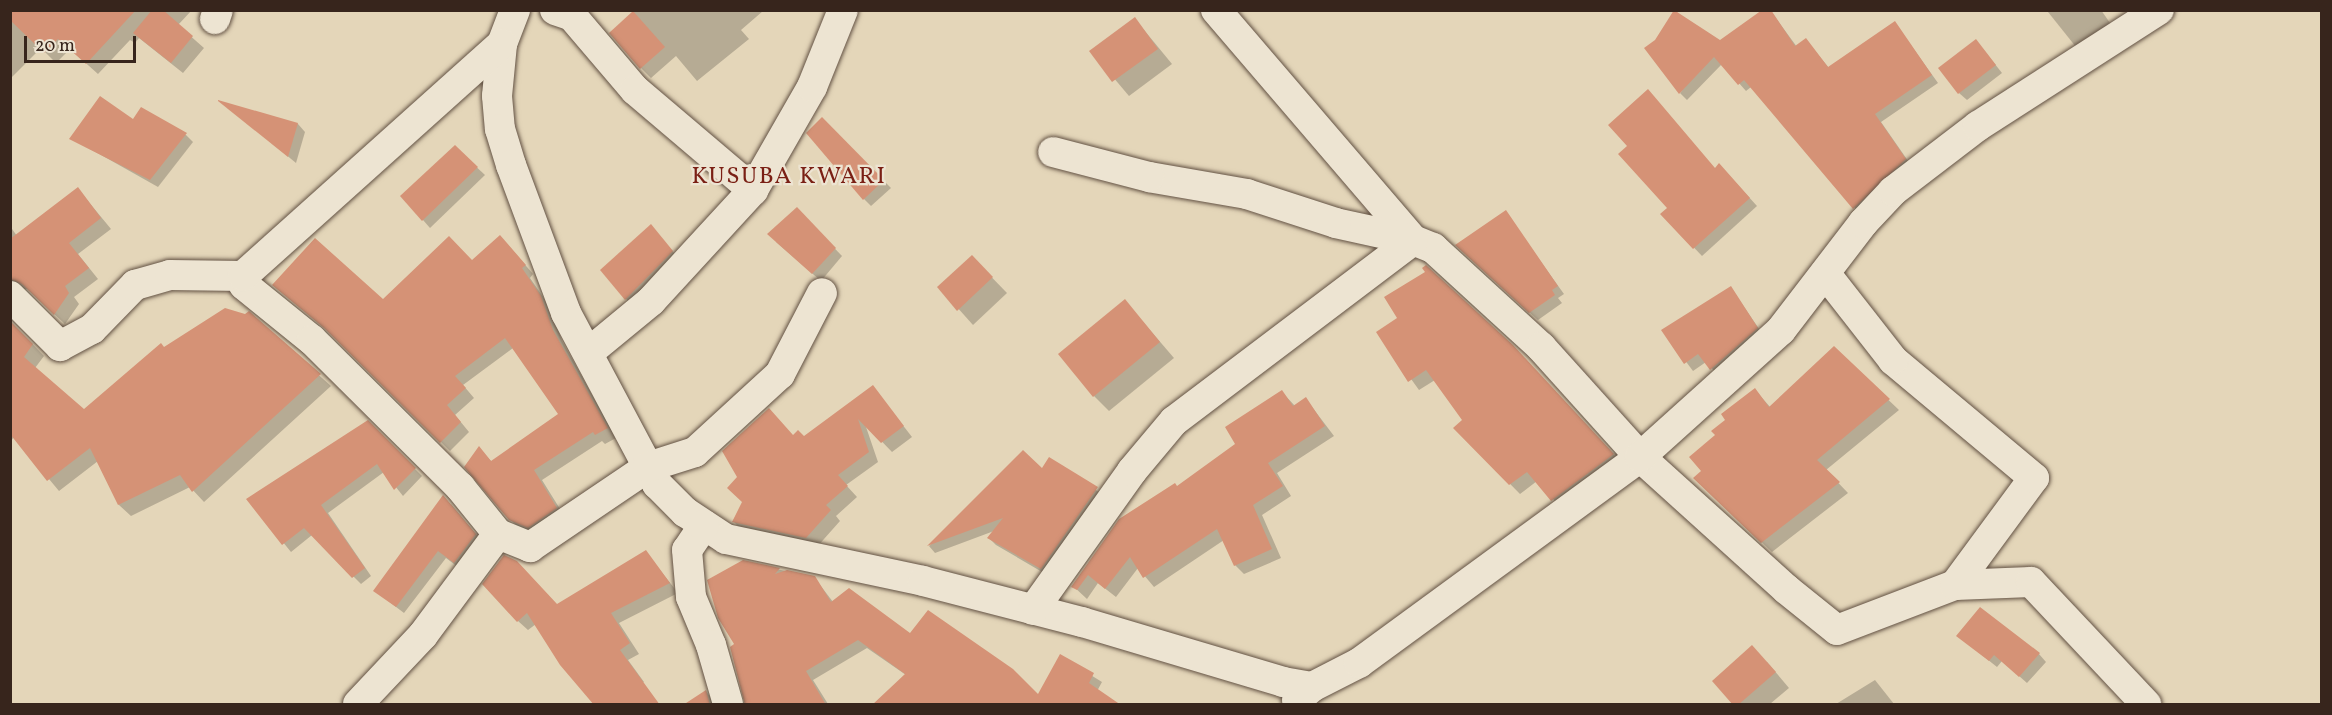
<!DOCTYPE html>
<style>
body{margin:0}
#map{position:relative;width:2332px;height:715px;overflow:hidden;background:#e4d6b9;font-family:Vollkorn,serif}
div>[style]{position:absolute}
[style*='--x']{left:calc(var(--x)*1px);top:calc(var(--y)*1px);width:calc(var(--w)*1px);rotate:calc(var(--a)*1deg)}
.shadow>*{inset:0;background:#0003}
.building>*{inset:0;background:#d59276}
.roads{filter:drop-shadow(0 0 2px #625143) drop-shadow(0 0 2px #625143)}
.street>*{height:30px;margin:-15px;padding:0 15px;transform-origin:15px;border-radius:15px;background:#ede4d2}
span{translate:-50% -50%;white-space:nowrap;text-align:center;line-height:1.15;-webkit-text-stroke:4.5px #ede4d2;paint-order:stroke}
.quarter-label{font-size:24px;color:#7a1f14;letter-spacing:1.5px}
.frame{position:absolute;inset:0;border:12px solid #37251c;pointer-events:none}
.scale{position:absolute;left:24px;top:36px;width:112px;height:27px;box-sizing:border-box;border:3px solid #37251c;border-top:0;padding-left:8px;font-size:18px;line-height:21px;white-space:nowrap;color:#37251c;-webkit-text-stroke:4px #ede4d2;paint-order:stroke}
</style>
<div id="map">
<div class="shadow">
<div style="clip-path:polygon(10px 10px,192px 10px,178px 25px,204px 48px,183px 73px,139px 38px,135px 43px,130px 40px,98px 74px,70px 49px,56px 63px,41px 48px,10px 79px)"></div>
<div style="clip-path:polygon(636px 10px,762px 10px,763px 11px,741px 30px,749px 39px,697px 81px,676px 56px,651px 78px,641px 68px,611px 33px)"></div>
<div style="clip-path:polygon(1770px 10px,1797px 47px,1806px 40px,1829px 68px,1895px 23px,1938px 83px,1881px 122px,1913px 168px,1861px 215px,1751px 87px,1746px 91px,1722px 64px,1687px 100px,1680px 93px,1720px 42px)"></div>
<div style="clip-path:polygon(2051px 10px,2101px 10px,2117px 33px,2084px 57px,2048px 12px)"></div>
<div style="clip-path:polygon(1135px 19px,1172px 64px,1129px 96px,1091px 51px)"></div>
<div style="clip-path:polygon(1983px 49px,2002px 73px,1967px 100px,1959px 93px)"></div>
<div style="clip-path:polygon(223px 103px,298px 124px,305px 132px,296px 163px)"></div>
<div style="clip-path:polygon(822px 119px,891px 188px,871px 206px,864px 199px)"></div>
<div style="clip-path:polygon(186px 135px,193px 142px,158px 187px,71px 138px)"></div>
<div style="clip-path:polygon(455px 147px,485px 175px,430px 228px,402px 196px)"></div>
<div style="clip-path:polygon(1715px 169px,1727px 173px,1757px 206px,1702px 256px,1662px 214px)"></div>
<div style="clip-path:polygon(78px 189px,111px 229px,78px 254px,98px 279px,74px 297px,79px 304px,65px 324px,27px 289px,10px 293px,10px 226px,17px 236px)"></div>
<div style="clip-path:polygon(797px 209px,842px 256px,821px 281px,776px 242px)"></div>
<div style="clip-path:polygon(1505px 212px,1564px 294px,1558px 298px,1562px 303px,1538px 320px,1464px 252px)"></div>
<div style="clip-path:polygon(651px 226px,680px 260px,633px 307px,602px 271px)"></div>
<div style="clip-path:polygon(509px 246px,533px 274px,530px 278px,550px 307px,562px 341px,616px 438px,605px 444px,602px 441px,542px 480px,565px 517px,538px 536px,519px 528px,510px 519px,480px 449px,492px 462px,560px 415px,513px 348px,463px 385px,474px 398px,455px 415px,469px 432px,450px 451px,335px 336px,274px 285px,383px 301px)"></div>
<div style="clip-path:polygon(972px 257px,1007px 293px,973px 325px,939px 287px)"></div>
<div style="clip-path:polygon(1731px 288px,1764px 336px,1719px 376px,1706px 362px,1693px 371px,1663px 331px)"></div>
<div style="clip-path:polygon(1125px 301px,1174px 358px,1109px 411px,1094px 396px)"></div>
<div style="clip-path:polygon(249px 313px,331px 386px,204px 502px,190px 487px,131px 516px,119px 505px,98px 461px,59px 491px,14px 437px,10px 442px,10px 321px,44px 356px,35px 368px,84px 411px,164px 349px)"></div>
<div style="clip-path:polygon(1378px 333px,1522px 356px,1623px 465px,1562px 509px,1537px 481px,1520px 494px,1455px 428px,1464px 420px,1435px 380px,1419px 390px)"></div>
<div style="clip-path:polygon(1834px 348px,1899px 410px,1826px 470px,1848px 493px,1772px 552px,1695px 478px,1703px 472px,1717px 436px,1755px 390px,1771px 408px)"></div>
<div style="clip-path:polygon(873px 387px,912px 437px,892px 452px,865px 424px,878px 462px,846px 485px,857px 497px,836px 516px,840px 521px,816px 548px,744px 532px,734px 522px,793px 437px,804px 438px)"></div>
<div style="clip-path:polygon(1282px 392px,1295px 406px,1306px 399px,1334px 436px,1277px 473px,1291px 496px,1262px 515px,1281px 558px,1244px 574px,1235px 565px,1224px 540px,1154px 587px,1138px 568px,1116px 597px,1098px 583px,1087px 599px,1073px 586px,1177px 487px,1237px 444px)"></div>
<div style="clip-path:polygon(368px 422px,422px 476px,403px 496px,384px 472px,328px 513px,371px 576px,361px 584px,312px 535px,291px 552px,248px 499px)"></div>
<div style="clip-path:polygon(1023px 452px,1042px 471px,1049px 459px,1105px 496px,1049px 576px,996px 545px,989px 538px,994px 531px,935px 553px,929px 546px)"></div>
<div style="clip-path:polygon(451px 504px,483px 543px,462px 570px,446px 558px,404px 613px,375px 591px)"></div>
<div style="clip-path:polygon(646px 552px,678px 593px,619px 623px,639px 654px,628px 660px,644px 682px,611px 704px,536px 624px,528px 630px,518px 621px,517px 562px,558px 606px)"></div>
<div style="clip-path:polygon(743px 562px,814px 577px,833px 602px,849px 590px,910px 635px,929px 612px,1012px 670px,1038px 697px,1060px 656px,1102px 682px,1090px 704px,874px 704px,906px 675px,867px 648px,813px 680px,828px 704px,745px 704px,731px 648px,736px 645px,720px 617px,709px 580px)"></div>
<div style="clip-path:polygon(1958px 636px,2039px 654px,2046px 662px,2027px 683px,2002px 661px,1997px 667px)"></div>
<div style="clip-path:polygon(1767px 662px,1789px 688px,1770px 704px,1735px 704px)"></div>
<div style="clip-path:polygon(1875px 680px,1894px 704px,1836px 704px)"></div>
<div style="clip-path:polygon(706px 691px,715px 704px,686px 704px)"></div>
</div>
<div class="building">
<div style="clip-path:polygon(10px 10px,136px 10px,86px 64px,58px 39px,44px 53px,10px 20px)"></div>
<div style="clip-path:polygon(152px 10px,163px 10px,193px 36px,171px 63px,133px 33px)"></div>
<div style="clip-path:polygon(1674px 10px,1720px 40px,1762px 10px,1771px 10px,1795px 46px,1806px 38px,1828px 67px,1895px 21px,1932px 75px,1875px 114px,1906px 159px,1853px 209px,1744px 80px,1738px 85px,1714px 57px,1679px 94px,1644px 48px,1655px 40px)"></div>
<div style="clip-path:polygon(633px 11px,665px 47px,640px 69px,609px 33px)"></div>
<div style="clip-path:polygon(1135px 17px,1158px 49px,1112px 82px,1089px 51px)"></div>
<div style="clip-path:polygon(1976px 39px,1996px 65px,1958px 94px,1938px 68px)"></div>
<div style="clip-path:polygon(1648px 89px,1715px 168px,1719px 163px,1750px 198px,1693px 249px,1660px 214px,1667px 208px,1618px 154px,1627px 146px,1608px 125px)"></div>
<div style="clip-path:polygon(100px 96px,133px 119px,141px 107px,187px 133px,150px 180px,69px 139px)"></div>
<div style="clip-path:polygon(218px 100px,298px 123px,288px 157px,218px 101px)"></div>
<div style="clip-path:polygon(822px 117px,884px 180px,863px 200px,806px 133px)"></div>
<div style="clip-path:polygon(455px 145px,478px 167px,422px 221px,400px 196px)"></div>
<div style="clip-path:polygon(78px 187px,101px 218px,69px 243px,89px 268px,65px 286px,69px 293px,54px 315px,22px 284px,10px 279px,10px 239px)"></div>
<div style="clip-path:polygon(797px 207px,836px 248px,812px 274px,767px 234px)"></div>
<div style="clip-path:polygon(1506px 210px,1558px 286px,1552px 290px,1555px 295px,1529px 313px,1455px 245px)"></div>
<div style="clip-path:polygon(651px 224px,673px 251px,625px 300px,600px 270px)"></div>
<div style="clip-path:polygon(500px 235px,526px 265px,522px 268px,541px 296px,553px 330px,608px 428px,595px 435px,593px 432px,534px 470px,557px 508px,528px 528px,509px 520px,464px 467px,479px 446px,491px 461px,558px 414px,505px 338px,455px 376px,466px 388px,447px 405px,461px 422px,440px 443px,324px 328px,272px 285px,315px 238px,383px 299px,449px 236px,472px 260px)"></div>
<div style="clip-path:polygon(972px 255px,993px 277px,957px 311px,937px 287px)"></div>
<div style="clip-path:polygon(1426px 265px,1513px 345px,1614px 454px,1551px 501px,1527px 472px,1509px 485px,1453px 428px,1462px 420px,1426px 370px,1408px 382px,1376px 332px,1397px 318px,1384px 297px,1425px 272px,1422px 268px)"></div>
<div style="clip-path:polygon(1731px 286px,1758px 328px,1710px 370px,1698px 354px,1684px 364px,1661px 330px)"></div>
<div style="clip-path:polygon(1125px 299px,1160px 342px,1093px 397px,1058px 354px)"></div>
<div style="clip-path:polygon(225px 308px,245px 314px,249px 311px,321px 374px,192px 492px,180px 475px,118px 505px,90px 448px,47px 481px,10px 434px,10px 321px,33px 344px,24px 357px,84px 409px,161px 343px,164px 347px)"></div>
<div style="clip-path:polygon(1834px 346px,1890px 399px,1817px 460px,1840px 482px,1761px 543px,1693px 478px,1701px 471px,1689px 457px,1715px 435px,1711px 431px,1725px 420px,1721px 414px,1755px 388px,1769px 407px)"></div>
<div style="clip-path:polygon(873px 385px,904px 426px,881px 443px,858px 419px,869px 452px,838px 475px,848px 486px,826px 505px,831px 510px,806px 538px,732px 522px,742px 502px,727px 488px,737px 477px,722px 451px,769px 408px,793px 435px,798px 430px,804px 436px)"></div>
<div style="clip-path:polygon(1282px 390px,1293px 406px,1306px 397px,1325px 426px,1268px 463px,1283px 486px,1253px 505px,1272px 549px,1234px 566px,1217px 529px,1143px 578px,1130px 557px,1105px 589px,1088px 575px,1077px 590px,1071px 587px,1119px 519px,1175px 483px,1177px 486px,1235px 444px,1225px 427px)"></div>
<div style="clip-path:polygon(368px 420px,416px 468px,394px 490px,377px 464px,321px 505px,365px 568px,352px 578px,304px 528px,282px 545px,246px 499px)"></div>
<div style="clip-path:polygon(1023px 450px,1042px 468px,1049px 457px,1098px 487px,1041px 569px,987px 538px,1003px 518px,927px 546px)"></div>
<div style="clip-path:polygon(443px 495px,476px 534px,454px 563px,438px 551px,396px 607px,373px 591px)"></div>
<div style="clip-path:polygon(646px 550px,670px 583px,611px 613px,630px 643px,620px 650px,660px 705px,594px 705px,560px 665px,527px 613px,517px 622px,482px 584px,504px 555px,517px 561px,557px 604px)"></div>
<div style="clip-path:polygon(743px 560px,780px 568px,775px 574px,787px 570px,815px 576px,831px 602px,849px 588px,910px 633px,928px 610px,1013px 669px,1038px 694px,1060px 654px,1094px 673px,1089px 683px,1121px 705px,872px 705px,905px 674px,858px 640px,806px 671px,826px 705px,745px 705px,730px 647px,734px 644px,718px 618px,707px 580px)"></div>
<div style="clip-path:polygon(1980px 607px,2040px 653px,2019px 677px,1994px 655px,1989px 661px,1956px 636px)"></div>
<div style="clip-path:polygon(1752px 645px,1776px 672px,1738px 705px,1733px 705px,1712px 681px)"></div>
<div style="clip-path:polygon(706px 690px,710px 705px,683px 705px)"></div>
</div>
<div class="roads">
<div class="street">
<div style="--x:515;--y:10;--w:36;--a:111"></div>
<div style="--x:502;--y:44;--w:52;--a:95.5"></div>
<div style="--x:497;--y:96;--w:33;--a:85"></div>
<div style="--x:500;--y:129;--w:38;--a:73"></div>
<div style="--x:511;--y:165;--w:158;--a:69.6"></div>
<div style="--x:566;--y:313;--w:194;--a:62"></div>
<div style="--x:657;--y:484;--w:40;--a:45"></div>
<div style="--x:685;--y:512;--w:49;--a:33.4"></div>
<div style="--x:726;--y:539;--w:201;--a:12"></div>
<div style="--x:923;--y:581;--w:164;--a:14.5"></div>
<div style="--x:1082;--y:622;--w:210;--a:16.6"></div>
<div style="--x:1283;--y:682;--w:29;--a:10"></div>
<div style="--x:555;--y:10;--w:18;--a:19"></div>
<div style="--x:572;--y:16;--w:97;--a:49.6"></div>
<div style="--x:635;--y:90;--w:155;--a:40.3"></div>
<div style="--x:1216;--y:10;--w:303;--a:49.4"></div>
<div style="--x:1413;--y:240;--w:22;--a:22"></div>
<div style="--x:1433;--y:248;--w:147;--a:42.5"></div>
<div style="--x:1541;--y:347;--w:148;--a:48"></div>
<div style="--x:1640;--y:457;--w:197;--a:42.1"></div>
<div style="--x:1786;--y:589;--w:65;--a:38.8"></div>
<div style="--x:1837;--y:630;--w:126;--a:-20.9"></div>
<div style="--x:1955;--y:585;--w:133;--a:-53.6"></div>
<div style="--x:2034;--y:478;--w:184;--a:-140.1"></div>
<div style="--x:1893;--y:360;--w:110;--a:-128"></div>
<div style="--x:215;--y:19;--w:9;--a:-72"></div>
<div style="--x:243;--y:276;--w:9;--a:84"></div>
<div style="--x:244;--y:285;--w:87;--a:39"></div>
<div style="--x:312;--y:340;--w:209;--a:44.8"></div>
<div style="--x:460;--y:487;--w:60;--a:51"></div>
<div style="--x:498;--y:534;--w:35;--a:22"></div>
<div style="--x:530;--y:547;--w:143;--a:-34.1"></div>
<div style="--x:648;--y:467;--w:49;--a:-17.7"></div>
<div style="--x:695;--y:452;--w:115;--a:-42.5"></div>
<div style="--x:780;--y:374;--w:91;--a:-62.6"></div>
<div style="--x:10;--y:296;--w:71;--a:45"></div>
<div style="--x:60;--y:346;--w:36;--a:-28"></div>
<div style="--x:92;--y:329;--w:62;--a:-45.7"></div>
<div style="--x:135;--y:285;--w:36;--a:-16"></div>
<div style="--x:170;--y:275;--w:73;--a:0.8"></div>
<div style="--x:243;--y:276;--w:348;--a:-41.9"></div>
<div style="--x:588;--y:353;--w:82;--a:-39.5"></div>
<div style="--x:651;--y:301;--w:151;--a:-47.4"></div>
<div style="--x:753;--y:190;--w:119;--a:-60.2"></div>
<div style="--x:812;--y:87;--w:83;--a:-68.1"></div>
<div style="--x:704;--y:525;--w:30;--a:124"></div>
<div style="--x:687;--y:550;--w:47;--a:85.1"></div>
<div style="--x:691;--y:597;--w:52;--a:67.4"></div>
<div style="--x:711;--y:645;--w:61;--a:73.9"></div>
<div style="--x:1955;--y:585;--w:76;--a:-2.3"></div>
<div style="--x:2031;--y:582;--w:168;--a:46.7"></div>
<div style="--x:1033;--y:610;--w:171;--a:-54.5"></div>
<div style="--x:1132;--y:471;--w:65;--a:-50"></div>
<div style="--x:1174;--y:421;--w:300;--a:-37.1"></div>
<div style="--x:1413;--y:240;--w:79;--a:-167.6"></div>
<div style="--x:1336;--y:223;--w:94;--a:-162"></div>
<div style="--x:1247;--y:194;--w:99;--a:-170.2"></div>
<div style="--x:1149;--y:177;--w:99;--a:-165.4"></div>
<div style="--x:1297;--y:700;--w:20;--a:-41"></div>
<div style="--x:1312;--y:687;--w:53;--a:-27.1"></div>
<div style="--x:1359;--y:663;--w:348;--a:-36.2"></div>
<div style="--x:1640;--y:457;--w:190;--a:-42"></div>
<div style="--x:1781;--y:330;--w:135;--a:-52.5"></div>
<div style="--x:1863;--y:223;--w:44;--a:-46.8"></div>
<div style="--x:1893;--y:191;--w:107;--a:-37.4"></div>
<div style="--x:1978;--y:126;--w:215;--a:-32.7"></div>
<div style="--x:358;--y:704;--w:95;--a:-46.7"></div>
<div style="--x:423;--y:635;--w:126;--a:-53.4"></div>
</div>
</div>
<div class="quarter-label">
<span style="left:789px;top:178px">KUSUBA KWARI</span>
</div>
<div class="frame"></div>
<div class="scale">20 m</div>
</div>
